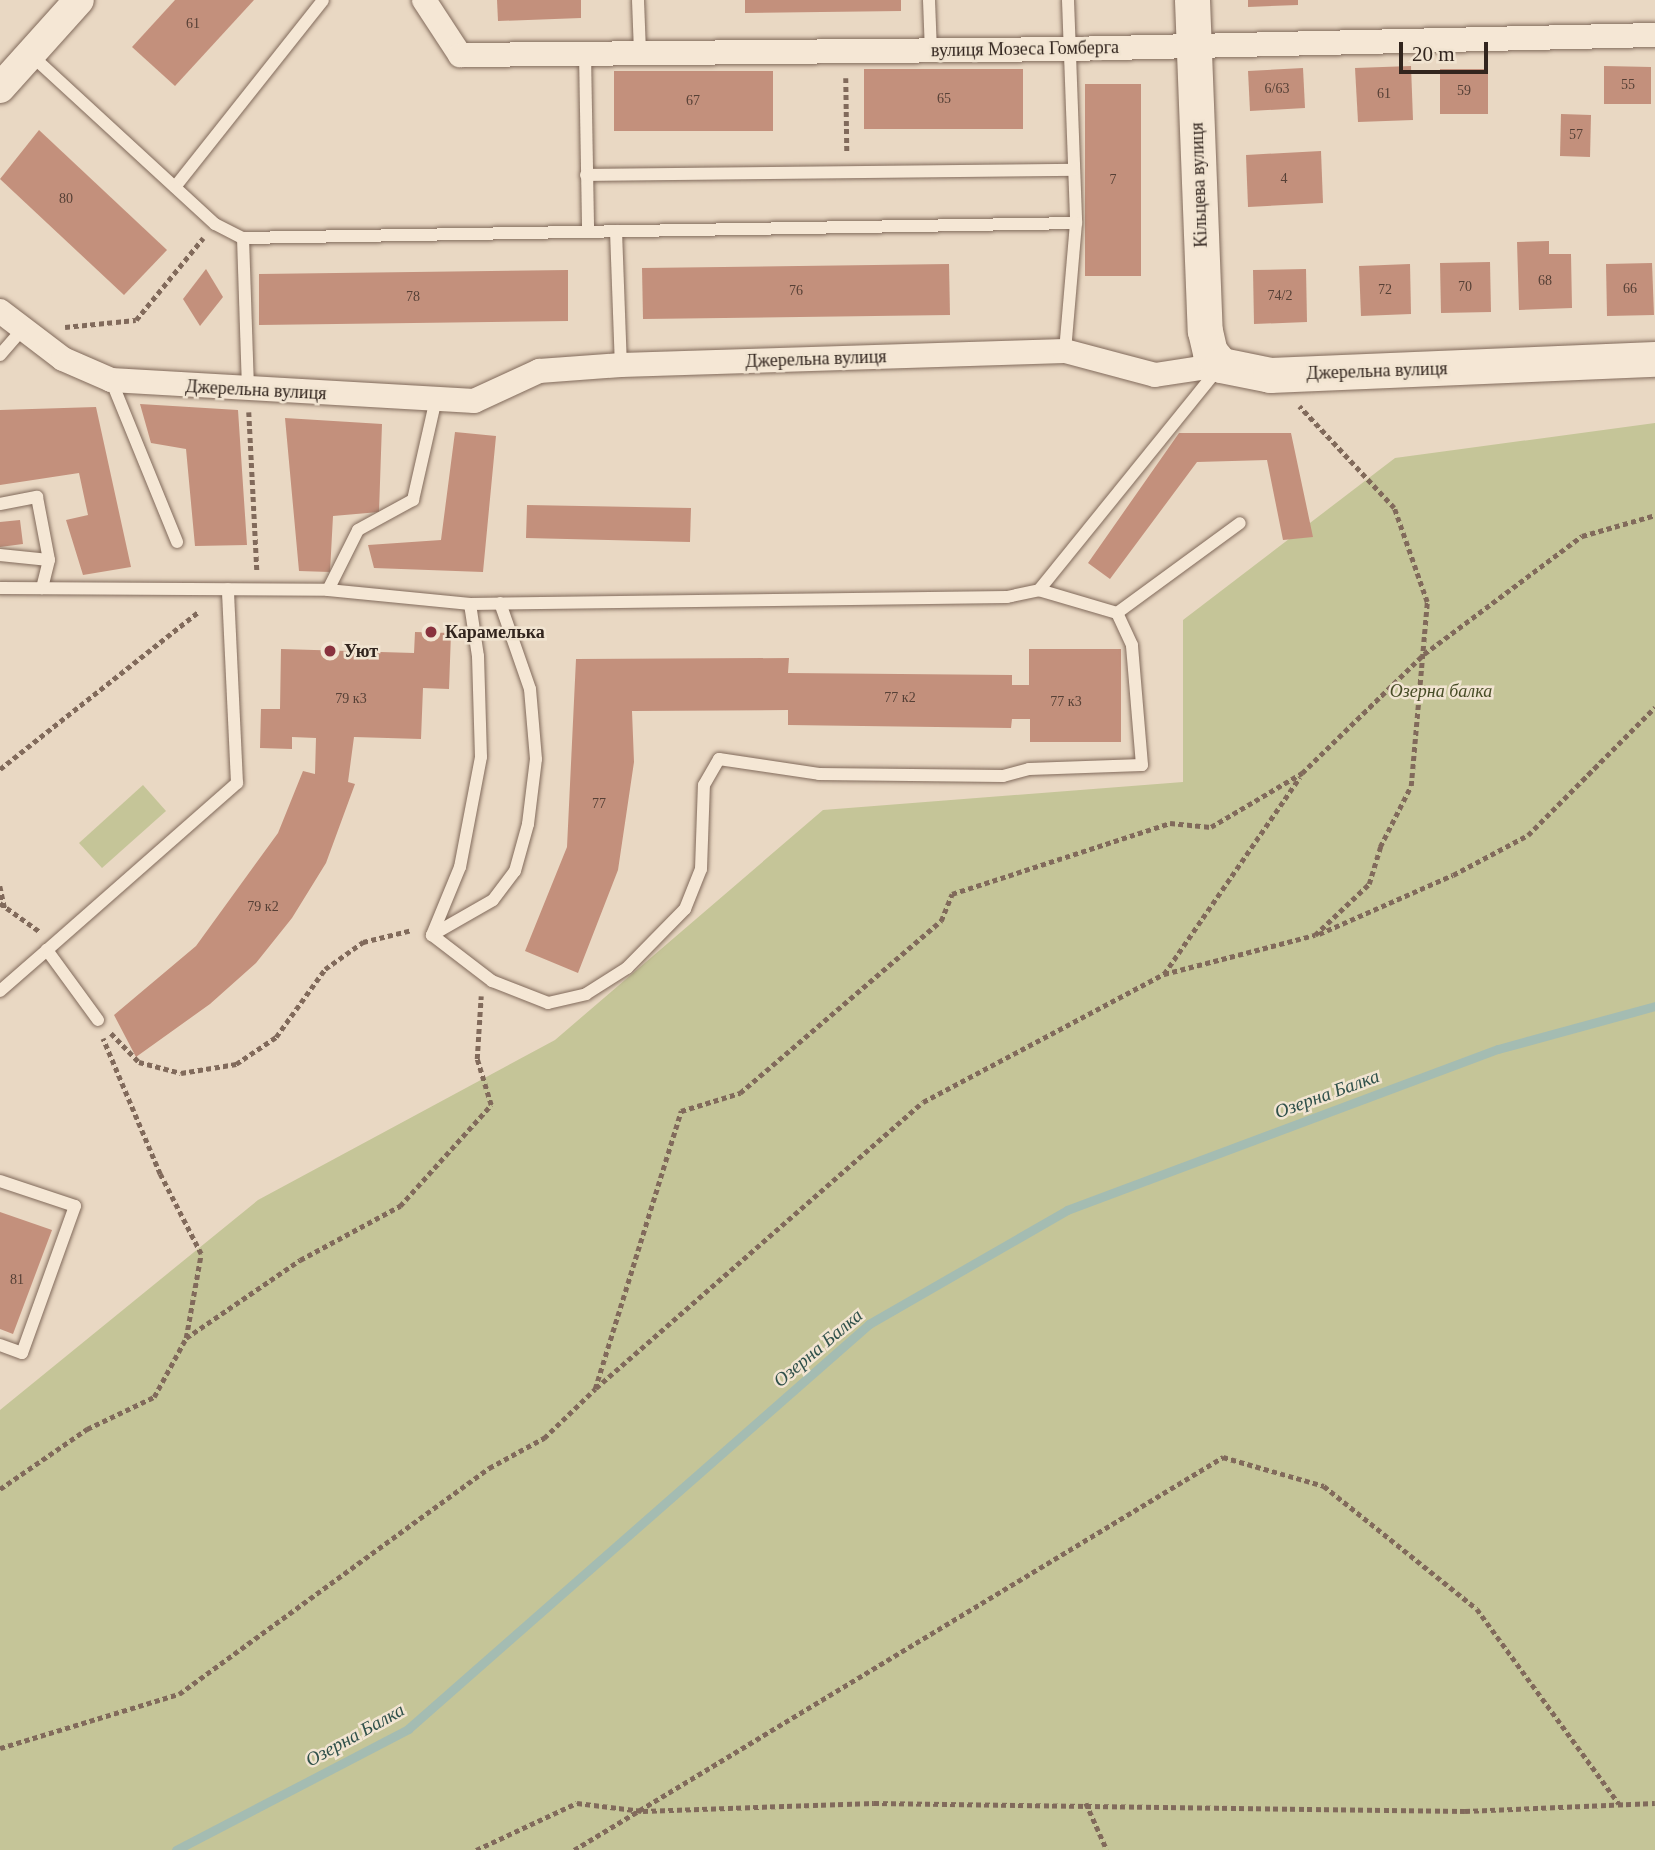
<!DOCTYPE html>
<meta charset="utf-8">
<style>
body{margin:0}
#map{position:relative;width:1655px;height:1850px;overflow:hidden;background:#e9d8c3;font-family:"Times New Roman",serif}
div>[style]{position:absolute}
[style*='--x']{left:calc(var(--x)*1px);top:calc(var(--y)*1px);width:calc(var(--w)*1px);rotate:calc(var(--a)*1deg)}
.green>*{inset:0;background:#c5c598}
.stream>*{height:9px;margin:-4.5px;padding:0 4.5px;transform-origin:4.5px;border-radius:4.5px;background:#a4bcb2}
.building>*{inset:0;background:#c3907c}
.path>*{height:4.5px;margin-top:-2.25px;transform-origin:0;background:repeating-linear-gradient(90deg,#816a5b 0 5px,transparent 0 8.5px)}
.roads{filter:drop-shadow(0 0 2px #816a5b) drop-shadow(0 0 2px #816a5b)}
.service>*{height:12px;margin:-6px;padding:0 6px;transform-origin:6px;border-radius:6px;background:#f5e7d5}
.minor>*{height:24px;margin:-12px;padding:0 12px;transform-origin:12px;border-radius:12px;background:#f5e7d5}
.tertiary>*{height:30px;margin:-15px;padding:0 15px;transform-origin:15px;border-radius:15px;background:#f5e7d5}
.secondary>*{height:35px;margin:-17.5px;padding:0 17.5px;transform-origin:17.5px;border-radius:17.5px;background:#f5e7d5}
.dots>*{width:19px;height:19px;translate:-50% -50%;box-sizing:border-box;border:4px solid #f1e4d1;border-radius:50%}
span{translate:-50% -50%;white-space:nowrap;text-align:center;line-height:1.15;-webkit-text-stroke:5px #f1e4d1;paint-order:stroke}
.number-label{font-size:14px;color:#564036}
.number-label span{-webkit-text-stroke-width:0}
.street-label{font-size:18px;color:#32251e}
.poi-label{font-size:18px;color:#32251e;font-weight:700}
.left{translate:0 -50%;text-align:left}
.park-label{font-size:18px;color:#484d27;font-style:italic}
.water-label{font-size:19px;color:#2f504a;font-style:italic}
.scale{position:absolute;left:1399px;top:42px;width:89px;height:32px;box-sizing:border-box;border:4px solid #32251e;border-top:0;padding-left:9px;font-size:21px;line-height:24px;white-space:nowrap;color:#32251e;-webkit-text-stroke:5px #f1e4d1;paint-order:stroke}
</style>
<div id="map">
<div class="green">
<div style="clip-path:polygon(1655px 423px,1655px 1850px,0 1850px,0 1410px,258px 1200px,555px 1040px,823px 810px,1183px 782px,1183px 620px,1395px 458px)"></div>
<div style="clip-path:polygon(143px 785px,166px 811px,102px 868px,79px 843px)"></div>
</div>
<div class="stream">
<div style="--x:176;--y:1850;--w:262;--a:-27.5"></div>
<div style="--x:408;--y:1729;--w:614;--a:-41.3"></div>
<div style="--x:869;--y:1324;--w:228;--a:-29.9"></div>
<div style="--x:1067;--y:1210;--w:460;--a:-20.5"></div>
<div style="--x:1498;--y:1049;--w:163;--a:-15.3"></div>
</div>
<div class="building">
<div style="clip-path:polygon(175px 0,254px 0,175px 86px,132px 47px)"></div>
<div style="clip-path:polygon(497px 0,581px 0,581px 18px,498px 21px)"></div>
<div style="clip-path:polygon(745px 0,901px 0,901px 11px,745px 13px)"></div>
<div style="clip-path:polygon(1248px 0,1298px 0,1298px 5px,1248px 7px)"></div>
<div style="clip-path:polygon(1411px 66px,1413px 120px,1358px 122px,1355px 68px)"></div>
<div style="clip-path:polygon(1604px 66px,1651px 67px,1651px 104px,1604px 104px)"></div>
<div style="clip-path:polygon(1303px 68px,1305px 108px,1250px 111px,1248px 71px)"></div>
<div style="clip-path:polygon(864px 69px,1023px 69px,1023px 129px,864px 129px)"></div>
<div style="clip-path:polygon(1440px 69px,1488px 69px,1488px 114px,1440px 114px)"></div>
<div style="clip-path:polygon(614px 71px,773px 71px,773px 131px,614px 131px)"></div>
<div style="clip-path:polygon(1085px 84px,1141px 84px,1141px 276px,1085px 276px)"></div>
<div style="clip-path:polygon(1561px 114px,1591px 115px,1590px 157px,1560px 156px)"></div>
<div style="clip-path:polygon(39px 130px,167px 250px,124px 295px,0 179px)"></div>
<div style="clip-path:polygon(1321px 151px,1323px 203px,1248px 207px,1246px 155px)"></div>
<div style="clip-path:polygon(1549px 241px,1549px 254px,1571px 254px,1572px 308px,1519px 310px,1517px 242px)"></div>
<div style="clip-path:polygon(1490px 262px,1491px 312px,1441px 313px,1440px 263px)"></div>
<div style="clip-path:polygon(1652px 263px,1654px 315px,1607px 316px,1606px 264px)"></div>
<div style="clip-path:polygon(949px 264px,950px 315px,643px 319px,642px 268px)"></div>
<div style="clip-path:polygon(1410px 264px,1411px 314px,1361px 316px,1359px 266px)"></div>
<div style="clip-path:polygon(206px 269px,223px 297px,200px 326px,183px 299px)"></div>
<div style="clip-path:polygon(1306px 269px,1307px 322px,1254px 324px,1253px 270px)"></div>
<div style="clip-path:polygon(568px 270px,568px 321px,259px 325px,259px 274px)"></div>
<div style="clip-path:polygon(140px 404px,238px 410px,247px 545px,195px 546px,186px 449px,151px 443px)"></div>
<div style="clip-path:polygon(96px 407px,131px 567px,83px 575px,66px 520px,88px 515px,79px 473px,0 485px,0 410px)"></div>
<div style="clip-path:polygon(285px 418px,382px 424px,379px 512px,333px 516px,330px 572px,299px 571px)"></div>
<div style="clip-path:polygon(455px 432px,496px 436px,483px 572px,374px 568px,368px 545px,441px 540px)"></div>
<div style="clip-path:polygon(1179px 433px,1291px 433px,1313px 537px,1283px 540px,1267px 460px,1197px 462px,1110px 579px,1088px 563px)"></div>
<div style="clip-path:polygon(527px 505px,691px 508px,690px 542px,526px 538px)"></div>
<div style="clip-path:polygon(20px 520px,23px 544px,0 547px,0 522px)"></div>
<div style="clip-path:polygon(415px 632px,451px 633px,449px 689px,423px 688px,421px 739px,354px 737px,348px 782px,355px 784px,326px 863px,292px 918px,256px 963px,210px 1004px,136px 1057px,114px 1015px,196px 946px,278px 833px,303px 771px,315px 774px,316px 738px,292px 737px,292px 749px,260px 748px,261px 709px,280px 709px,281px 649px,414px 653px)"></div>
<div style="clip-path:polygon(1029px 649px,1121px 649px,1121px 742px,1030px 742px,1030px 719px,1012px 719px,1011px 728px,788px 725px,788px 710px,632px 711px,634px 762px,618px 870px,578px 973px,525px 951px,567px 847px,576px 659px,789px 658px,788px 673px,1012px 675px,1012px 685px,1029px 685px)"></div>
<div style="clip-path:polygon(0 1212px,52px 1230px,13px 1334px,0 1329px)"></div>
</div>
<div class="path">
<div style="--x:846;--y:78;--w:75;--a:89.2"></div>
<div style="--x:65;--y:327;--w:71;--a:-5.6"></div>
<div style="--x:136;--y:320;--w:106;--a:-50.7"></div>
<div style="--x:249;--y:412;--w:159;--a:87.1"></div>
<div style="--x:0;--y:769;--w:254;--a:-38.4"></div>
<div style="--x:0;--y:886;--w:24;--a:78"></div>
<div style="--x:0;--y:903;--w:48;--a:35.7"></div>
<div style="--x:1319;--y:934;--w:146;--a:-23.8"></div>
<div style="--x:1453;--y:875;--w:85;--a:-28.1"></div>
<div style="--x:1528;--y:835;--w:180;--a:-45.2"></div>
<div style="--x:1164;--y:974;--w:156;--a:-14.5"></div>
<div style="--x:1315;--y:935;--w:74;--a:-43.4"></div>
<div style="--x:1369;--y:884;--w:39;--a:-73"></div>
<div style="--x:1380;--y:847;--w:68;--a:-63.1"></div>
<div style="--x:1411;--y:786;--w:185;--a:-85"></div>
<div style="--x:1427;--y:602;--w:100;--a:-109.3"></div>
<div style="--x:1394;--y:508;--w:139;--a:-133"></div>
<div style="--x:111;--y:1033;--w:40;--a:46"></div>
<div style="--x:139;--y:1062;--w:43;--a:14.7"></div>
<div style="--x:181;--y:1073;--w:56;--a:-9.3"></div>
<div style="--x:236;--y:1064;--w:48;--a:-34"></div>
<div style="--x:276;--y:1037;--w:84;--a:-54.2"></div>
<div style="--x:325;--y:969;--w:47;--a:-35.4"></div>
<div style="--x:363;--y:942;--w:50;--a:-13.8"></div>
<div style="--x:186;--y:1338;--w:138;--a:-34.4"></div>
<div style="--x:300;--y:1260;--w:114;--a:-28.4"></div>
<div style="--x:400;--y:1206;--w:136;--a:-48"></div>
<div style="--x:491;--y:1105;--w:48;--a:-106.9"></div>
<div style="--x:477;--y:1059;--w:63;--a:-86.4"></div>
<div style="--x:596;--y:1388;--w:434;--a:-41.2"></div>
<div style="--x:923;--y:1102;--w:273;--a:-28"></div>
<div style="--x:1164;--y:974;--w:239;--a:-55.4"></div>
<div style="--x:0;--y:1489;--w:106;--a:-34.6"></div>
<div style="--x:87;--y:1429;--w:74;--a:-25.5"></div>
<div style="--x:154;--y:1397;--w:67;--a:-61.5"></div>
<div style="--x:186;--y:1338;--w:85;--a:-79.9"></div>
<div style="--x:201;--y:1254;--w:90;--a:-117.1"></div>
<div style="--x:160;--y:1174;--w:147;--a:-112.9"></div>
<div style="--x:0;--y:1748;--w:187;--a:-16.8"></div>
<div style="--x:179;--y:1694;--w:384;--a:-36.1"></div>
<div style="--x:489;--y:1468;--w:63;--a:-28.6"></div>
<div style="--x:544;--y:1438;--w:71;--a:-43.9"></div>
<div style="--x:595;--y:1389;--w:291;--a:-72.8"></div>
<div style="--x:681;--y:1111;--w:62;--a:-17"></div>
<div style="--x:740;--y:1093;--w:265;--a:-40.6"></div>
<div style="--x:941;--y:921;--w:29;--a:-68"></div>
<div style="--x:952;--y:894;--w:229;--a:-18"></div>
<div style="--x:1170;--y:823;--w:41;--a:5.6"></div>
<div style="--x:1211;--y:827;--w:106;--a:-30.7"></div>
<div style="--x:1302;--y:773;--w:170;--a:-44.3"></div>
<div style="--x:1424;--y:654;--w:197;--a:-36.8"></div>
<div style="--x:1582;--y:536;--w:76;--a:-16"></div>
<div style="--x:1086;--y:1803;--w:51;--a:65.9"></div>
<div style="--x:476;--y:1850;--w:111;--a:-25"></div>
<div style="--x:577;--y:1803;--w:66;--a:6.9"></div>
<div style="--x:643;--y:1811;--w:231;--a:-2"></div>
<div style="--x:874;--y:1803;--w:591;--a:0.78"></div>
<div style="--x:1465;--y:1811;--w:190;--a:-2.4"></div>
<div style="--x:574;--y:1850;--w:759;--a:-31.2"></div>
<div style="--x:1223;--y:1457;--w:105;--a:16"></div>
<div style="--x:1324;--y:1486;--w:196;--a:38.8"></div>
<div style="--x:1477;--y:1609;--w:241;--a:53.9"></div>
</div>
<div class="roads">
<div class="service">
<div style="--x:638;--y:0;--w:53;--a:87.8"></div>
<div style="--x:929;--y:0;--w:51;--a:87.8"></div>
<div style="--x:1068;--y:0;--w:223;--a:87.9"></div>
<div style="--x:585;--y:53;--w:179;--a:89"></div>
<div style="--x:30;--y:54;--w:251;--a:42.6"></div>
<div style="--x:215;--y:224;--w:31;--a:27"></div>
<div style="--x:243;--y:238;--w:152;--a:88.1"></div>
<div style="--x:586;--y:175;--w:487;--a:-0.6"></div>
<div style="--x:175;--y:187;--w:238;--a:-51.6"></div>
<div style="--x:616;--y:231;--w:134;--a:87.9"></div>
<div style="--x:243;--y:238;--w:833;--a:-1.03"></div>
<div style="--x:1076;--y:223;--w:128;--a:94.9"></div>
<div style="--x:0;--y:355;--w:32;--a:-49"></div>
<div style="--x:111;--y:380;--w:175;--a:67.8"></div>
<div style="--x:0;--y:504;--w:38;--a:-11"></div>
<div style="--x:37;--y:497;--w:64;--a:79.2"></div>
<div style="--x:49;--y:560;--w:29;--a:104"></div>
<div style="--x:0;--y:555;--w:49;--a:5.8"></div>
<div style="--x:0;--y:588;--w:328;--a:0.3"></div>
<div style="--x:328;--y:590;--w:143;--a:5.6"></div>
<div style="--x:470;--y:604;--w:537;--a:-0.75"></div>
<div style="--x:1007;--y:597;--w:33;--a:-12"></div>
<div style="--x:1039;--y:590;--w:286;--a:-51"></div>
<div style="--x:328;--y:590;--w:67;--a:-63.4"></div>
<div style="--x:358;--y:530;--w:63;--a:-28.6"></div>
<div style="--x:413;--y:500;--w:104;--a:-77.2"></div>
<div style="--x:470;--y:604;--w:53;--a:81.3"></div>
<div style="--x:478;--y:656;--w:101;--a:88.3"></div>
<div style="--x:481;--y:757;--w:112;--a:100.8"></div>
<div style="--x:460;--y:867;--w:74;--a:112.4"></div>
<div style="--x:432;--y:935;--w:76;--a:37.5"></div>
<div style="--x:492;--y:981;--w:60;--a:21.4"></div>
<div style="--x:548;--y:1003;--w:39;--a:-13"></div>
<div style="--x:586;--y:994;--w:49;--a:-32.4"></div>
<div style="--x:627;--y:968;--w:83;--a:-45.5"></div>
<div style="--x:685;--y:909;--w:43;--a:-68.2"></div>
<div style="--x:701;--y:869;--w:84;--a:-88"></div>
<div style="--x:704;--y:785;--w:30;--a:-60"></div>
<div style="--x:719;--y:759;--w:101;--a:8.5"></div>
<div style="--x:819;--y:774;--w:184;--a:0.6"></div>
<div style="--x:1003;--y:776;--w:27;--a:-15"></div>
<div style="--x:1029;--y:769;--w:113;--a:-2"></div>
<div style="--x:1142;--y:765;--w:120;--a:-94.8"></div>
<div style="--x:1132;--y:645;--w:35;--a:-115"></div>
<div style="--x:1117;--y:613;--w:81;--a:-163.6"></div>
<div style="--x:1117;--y:613;--w:152;--a:-36.2"></div>
<div style="--x:432;--y:935;--w:70;--a:-29.8"></div>
<div style="--x:493;--y:900;--w:36;--a:-53"></div>
<div style="--x:515;--y:871;--w:49;--a:-74.5"></div>
<div style="--x:528;--y:824;--w:65;--a:-83"></div>
<div style="--x:536;--y:759;--w:70;--a:-94.9"></div>
<div style="--x:530;--y:689;--w:91;--a:-109.2"></div>
<div style="--x:0;--y:991;--w:62;--a:-41.1"></div>
<div style="--x:98;--y:1020;--w:87;--a:-126.1"></div>
<div style="--x:47;--y:950;--w:253;--a:-41.3"></div>
<div style="--x:237;--y:783;--w:194;--a:-92.7"></div>
<div style="--x:0;--y:1181;--w:79;--a:18.4"></div>
<div style="--x:75;--y:1206;--w:156;--a:109.8"></div>
<div style="--x:22;--y:1353;--w:23;--a:-160"></div>
</div>
<div class="minor">
<div style="--x:424;--y:0;--w:66;--a:56.8"></div>
<div style="--x:460;--y:55;--w:609;--a:-0.56"></div>
<div style="--x:1069;--y:49;--w:586;--a:-1.37"></div>
<div style="--x:0;--y:311;--w:79;--a:37.3"></div>
<div style="--x:63;--y:359;--w:52;--a:23.6"></div>
<div style="--x:111;--y:380;--w:364;--a:3.3"></div>
<div style="--x:474;--y:401;--w:72;--a:-24.8"></div>
<div style="--x:539;--y:371;--w:82;--a:-4.2"></div>
<div style="--x:621;--y:365;--w:444;--a:-1.8"></div>
<div style="--x:1065;--y:351;--w:93;--a:14.9"></div>
<div style="--x:1155;--y:375;--w:67;--a:-8.6"></div>
</div>
<div class="tertiary">
<div style="--x:0;--y:88;--w:118;--a:-48.1"></div>
</div>
<div class="secondary">
<div style="--x:1192;--y:0;--w:331;--a:87.8"></div>
<div style="--x:1205;--y:331;--w:22;--a:77"></div>
<div style="--x:1210;--y:352;--w:17;--a:50"></div>
<div style="--x:1221;--y:365;--w:50;--a:11.5"></div>
<div style="--x:1270;--y:375;--w:385;--a:-2.4"></div>
</div>
</div>
<div class="dots">
<div style="left:431px;top:632px;background:#89323e"></div>
<div style="left:330px;top:651px;background:#89323e"></div>
</div>
<div class="number-label">
<span style="left:193px;top:24px">61</span>
<span style="left:1628px;top:85px">55</span>
<span style="left:1277px;top:89px">6/63</span>
<span style="left:1464px;top:91px">59</span>
<span style="left:1384px;top:94px">61</span>
<span style="left:944px;top:99px">65</span>
<span style="left:693px;top:101px">67</span>
<span style="left:1576px;top:135px">57</span>
<span style="left:1284px;top:179px">4</span>
<span style="left:1113px;top:180px">7</span>
<span style="left:66px;top:199px">80</span>
<span style="left:1545px;top:281px">68</span>
<span style="left:1465px;top:287px">70</span>
<span style="left:1630px;top:289px">66</span>
<span style="left:1385px;top:290px">72</span>
<span style="left:796px;top:291px">76</span>
<span style="left:1280px;top:296px">74/2</span>
<span style="left:413px;top:297px">78</span>
<span style="left:900px;top:698px">77 к2</span>
<span style="left:351px;top:699px">79 к3</span>
<span style="left:1066px;top:702px">77 к3</span>
<span style="left:599px;top:804px">77</span>
<span style="left:263px;top:907px">79 к2</span>
<span style="left:17px;top:1280px">81</span>
</div>
<div class="street-label">
<span style="left:1025px;top:49px;rotate:-1deg">вулиця Мозеса Гомберга</span>
<span style="left:1199px;top:185px;rotate:-92deg">Кільцева вулиця</span>
<span style="left:816px;top:359px;rotate:-2deg">Джерельна вулиця</span>
<span style="left:1377px;top:371px;rotate:-2deg">Джерельна вулиця</span>
<span style="left:256px;top:390px;rotate:3deg">Джерельна вулиця</span>
</div>
<div class="poi-label">
<span class="left" style="left:445px;top:632px">Карамелька</span>
<span class="left" style="left:344px;top:651px">Уют</span>
</div>
<div class="park-label">
<span style="left:1441px;top:691px">Озерна балка</span>
</div>
<div class="water-label">
<span style="left:1327px;top:1094px;rotate:-20deg">Озерна Балка</span>
<span style="left:818px;top:1348px;rotate:-40deg">Озерна Балка</span>
<span style="left:355px;top:1735px;rotate:-29deg">Озерна Балка</span>
</div>
<div class="scale">20 m</div>
</div>
